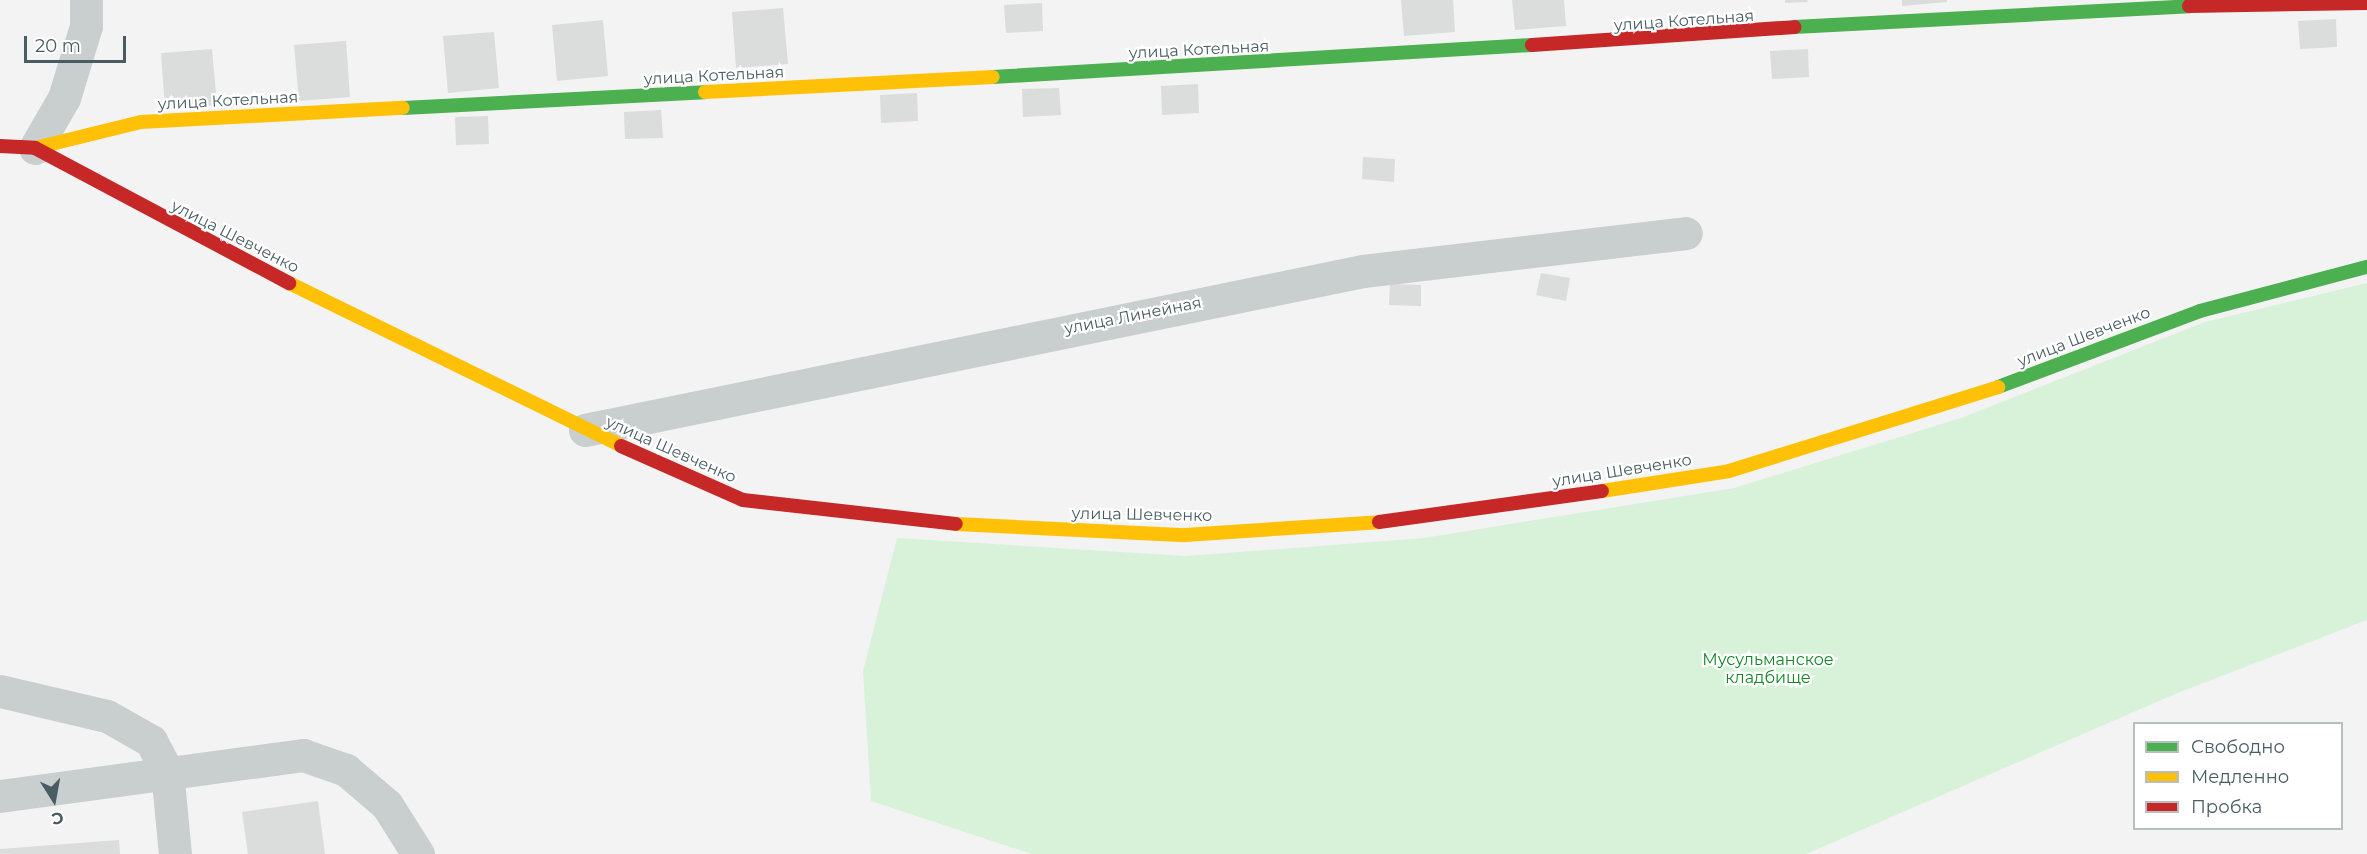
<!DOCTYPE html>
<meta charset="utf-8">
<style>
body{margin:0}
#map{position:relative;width:2367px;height:854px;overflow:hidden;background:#f3f3f3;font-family:Montserrat,sans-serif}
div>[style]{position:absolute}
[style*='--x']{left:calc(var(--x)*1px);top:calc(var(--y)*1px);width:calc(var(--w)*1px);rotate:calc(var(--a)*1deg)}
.green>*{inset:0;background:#d7f2d9}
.building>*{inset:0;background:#dbdcdc}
.street>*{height:33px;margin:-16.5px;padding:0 16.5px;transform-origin:16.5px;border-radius:16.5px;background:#c9cecf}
.fast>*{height:14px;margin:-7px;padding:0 7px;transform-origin:7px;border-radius:7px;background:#4caf50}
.slow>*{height:14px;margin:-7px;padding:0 7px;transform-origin:7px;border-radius:7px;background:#ffc107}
.jam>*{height:14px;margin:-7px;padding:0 7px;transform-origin:7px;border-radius:7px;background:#c62828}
span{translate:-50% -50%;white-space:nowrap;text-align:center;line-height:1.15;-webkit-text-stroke:4.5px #fff;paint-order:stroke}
.street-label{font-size:16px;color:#485d61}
.park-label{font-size:16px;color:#138827}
.legend{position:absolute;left:2133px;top:722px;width:210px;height:108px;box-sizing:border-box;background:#fff;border:2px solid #b6bec0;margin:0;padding:8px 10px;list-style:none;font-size:18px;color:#485d61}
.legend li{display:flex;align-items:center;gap:12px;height:30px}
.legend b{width:30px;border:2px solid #b6bec0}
.north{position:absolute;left:24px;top:770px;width:60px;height:60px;-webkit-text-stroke:4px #fff;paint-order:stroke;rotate:169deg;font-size:16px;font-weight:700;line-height:24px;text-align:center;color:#485d61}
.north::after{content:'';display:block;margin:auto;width:21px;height:27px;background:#485d61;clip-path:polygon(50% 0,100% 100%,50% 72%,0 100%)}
.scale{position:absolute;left:24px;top:36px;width:102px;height:27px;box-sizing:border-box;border:3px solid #485d61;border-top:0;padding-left:8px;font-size:18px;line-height:21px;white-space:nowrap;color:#485d61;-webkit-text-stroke:4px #fff;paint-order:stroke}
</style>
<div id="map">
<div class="green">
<div style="clip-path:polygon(2367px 283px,2367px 620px,2180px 692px,1806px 854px,1032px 854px,871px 801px,863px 671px,897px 538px,1186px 556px,1424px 538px,1734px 488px,1961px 418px,2205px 322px)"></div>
</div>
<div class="building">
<div style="clip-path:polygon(1401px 0,1453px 0,1455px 32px,1404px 36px)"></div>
<div style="clip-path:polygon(1512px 0,1564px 0,1566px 26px,1515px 30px)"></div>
<div style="clip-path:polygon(1785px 0,1807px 0,1808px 2px,1785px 3px)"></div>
<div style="clip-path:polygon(1902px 0,1947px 0,1947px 2px,1902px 6px)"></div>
<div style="clip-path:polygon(1042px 3px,1043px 31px,1006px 33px,1004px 5px)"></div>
<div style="clip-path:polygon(783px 8px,788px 64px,736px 68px,732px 12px)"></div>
<div style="clip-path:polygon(2336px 19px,2337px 47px,2300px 49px,2298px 21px)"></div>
<div style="clip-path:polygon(603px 20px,608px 76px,557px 81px,552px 25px)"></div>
<div style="clip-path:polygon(494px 32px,499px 88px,448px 93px,443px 36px)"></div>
<div style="clip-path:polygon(346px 41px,350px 97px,299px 101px,294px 45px)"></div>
<div style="clip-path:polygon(212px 49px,217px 105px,165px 109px,161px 53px)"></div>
<div style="clip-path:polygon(1808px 49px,1809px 77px,1772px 79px,1770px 51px)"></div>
<div style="clip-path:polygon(1198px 84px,1199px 113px,1162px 115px,1161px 86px)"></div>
<div style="clip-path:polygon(1059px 88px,1061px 115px,1023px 117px,1022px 89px)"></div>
<div style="clip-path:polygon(917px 93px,918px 121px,881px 123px,880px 95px)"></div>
<div style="clip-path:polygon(661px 110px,663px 138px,625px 139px,624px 112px)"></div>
<div style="clip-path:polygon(488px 116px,489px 144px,456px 145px,455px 117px)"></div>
<div style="clip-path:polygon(1363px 157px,1395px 159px,1394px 182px,1362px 179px)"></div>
<div style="clip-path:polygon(1541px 273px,1570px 278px,1566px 301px,1536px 295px)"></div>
<div style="clip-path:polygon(1390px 284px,1421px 285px,1421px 306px,1389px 305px)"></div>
<div style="clip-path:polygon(318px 801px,325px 854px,248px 854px,242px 812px)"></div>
<div style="clip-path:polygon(119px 840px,120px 854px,0 854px,0 849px)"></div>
</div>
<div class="street">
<div style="--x:35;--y:148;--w:58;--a:-59.9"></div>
<div style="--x:64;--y:98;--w:75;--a:-73"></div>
<div style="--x:86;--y:26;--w:26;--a:-90"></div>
<div style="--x:585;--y:430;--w:794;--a:-11.55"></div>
<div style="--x:1363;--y:271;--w:325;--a:-6.7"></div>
<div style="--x:0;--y:691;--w:110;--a:13.2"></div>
<div style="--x:107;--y:716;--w:51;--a:29.6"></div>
<div style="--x:151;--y:741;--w:34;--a:62"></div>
<div style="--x:167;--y:771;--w:83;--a:84.5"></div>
<div style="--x:0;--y:796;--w:306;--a:-7.7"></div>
<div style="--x:303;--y:755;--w:46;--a:19.2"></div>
<div style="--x:346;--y:770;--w:54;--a:40.5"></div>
<div style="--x:387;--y:805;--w:58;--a:57.7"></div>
</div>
<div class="fast">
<div style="--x:1794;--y:27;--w:396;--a:-3"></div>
<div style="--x:993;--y:77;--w:540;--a:-3.4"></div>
<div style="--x:403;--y:108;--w:302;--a:-3"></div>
<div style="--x:1998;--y:387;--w:216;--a:-20.6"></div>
<div style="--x:2200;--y:311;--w:173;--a:-14.8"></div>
</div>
<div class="slow">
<div style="--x:705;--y:92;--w:288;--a:-3"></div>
<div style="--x:35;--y:148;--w:109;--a:-13.8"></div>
<div style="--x:141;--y:122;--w:262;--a:-3.1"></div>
<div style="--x:289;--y:283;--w:370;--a:26.1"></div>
<div style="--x:1602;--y:491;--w:129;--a:-8.9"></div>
<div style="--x:1729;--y:471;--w:282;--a:-17.3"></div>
<div style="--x:956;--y:524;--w:229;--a:2.8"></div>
<div style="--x:1185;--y:535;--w:194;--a:-3.8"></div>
</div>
<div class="jam">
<div style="--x:2189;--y:6;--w:178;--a:-1"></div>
<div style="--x:1532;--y:45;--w:263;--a:-3.9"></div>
<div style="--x:0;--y:146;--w:35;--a:3"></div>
<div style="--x:35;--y:148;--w:288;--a:28"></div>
<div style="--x:621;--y:446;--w:133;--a:23.9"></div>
<div style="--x:743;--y:500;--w:214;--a:6.4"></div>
<div style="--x:1379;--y:522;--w:225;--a:-7.9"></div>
</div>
<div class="street-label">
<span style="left:1684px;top:21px;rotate:-4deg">улица Котельная</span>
<span style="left:1199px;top:50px;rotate:-3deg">улица Котельная</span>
<span style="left:714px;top:76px;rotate:-3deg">улица Котельная</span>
<span style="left:228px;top:101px;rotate:-3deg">улица Котельная</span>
<span style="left:235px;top:237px;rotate:27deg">улица Шевченко</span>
<span style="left:1133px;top:316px;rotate:-11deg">улица Линейная</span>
<span style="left:2084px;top:337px;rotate:-21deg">улица Шевченко</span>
<span style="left:671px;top:450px;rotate:24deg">улица Шевченко</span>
<span style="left:1622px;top:471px;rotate:-9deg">улица Шевченко</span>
<span style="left:1142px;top:515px;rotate:1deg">улица Шевченко</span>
</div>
<div class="park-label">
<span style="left:1768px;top:669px">Мусульманское<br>кладбище</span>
</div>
<ul class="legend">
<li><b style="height:8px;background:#4caf50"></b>Свободно</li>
<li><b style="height:8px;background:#ffc107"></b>Медленно</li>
<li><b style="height:8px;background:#c62828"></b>Пробка</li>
</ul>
<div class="north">С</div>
<div class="scale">20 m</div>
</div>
